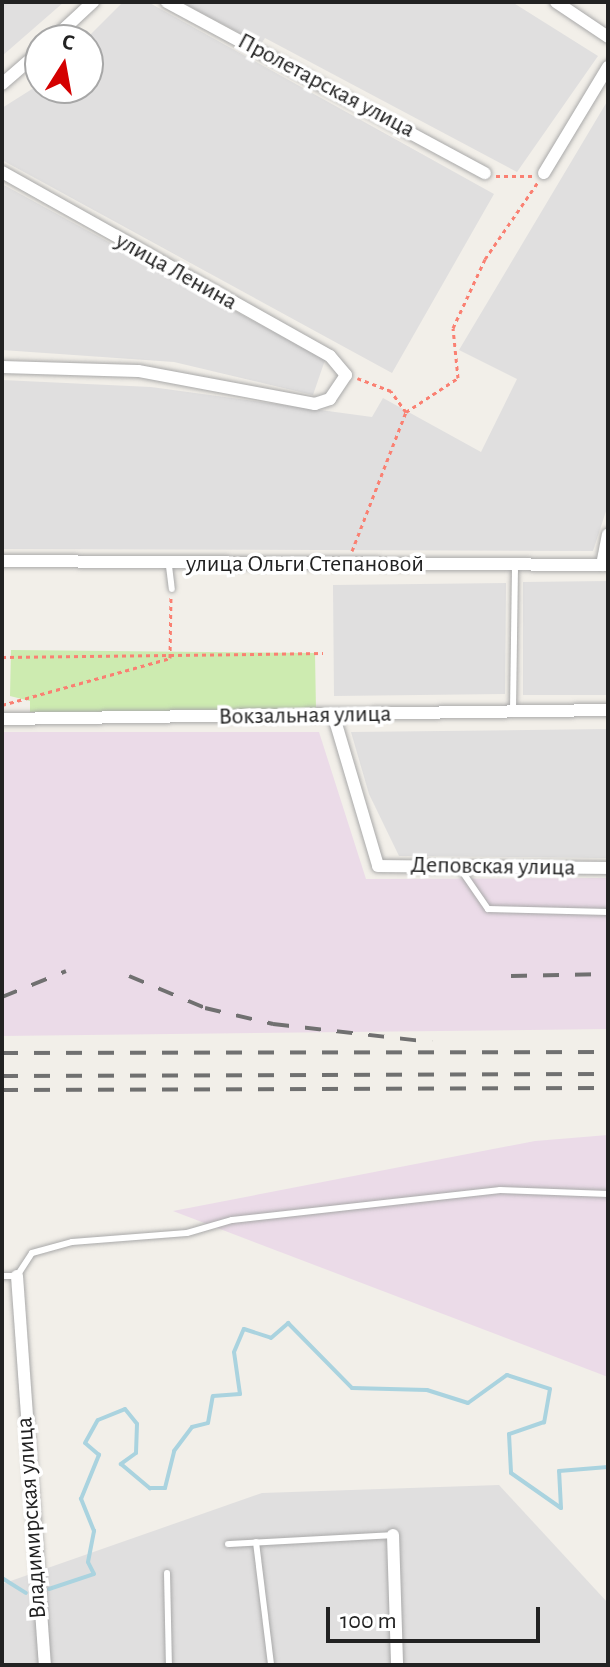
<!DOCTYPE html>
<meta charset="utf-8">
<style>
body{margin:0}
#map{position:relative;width:610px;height:1667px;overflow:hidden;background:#f2efe9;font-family:"Alegreya Sans",sans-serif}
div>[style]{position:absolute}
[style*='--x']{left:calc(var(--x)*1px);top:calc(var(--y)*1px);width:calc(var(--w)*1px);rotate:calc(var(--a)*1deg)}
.residential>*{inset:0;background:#e0dfdf}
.industrial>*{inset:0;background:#ebdbe8}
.grass>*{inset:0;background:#cdebb0}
.stream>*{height:4px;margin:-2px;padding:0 2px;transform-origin:2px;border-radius:2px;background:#aad3df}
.path>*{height:3px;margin-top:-1.5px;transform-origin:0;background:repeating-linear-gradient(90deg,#fa8072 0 4px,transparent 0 8px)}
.roads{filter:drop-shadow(0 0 2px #a9a9a9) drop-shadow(0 0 2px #a9a9a9)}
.service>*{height:6px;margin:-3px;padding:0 3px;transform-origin:3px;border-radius:3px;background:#fff}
.minor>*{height:12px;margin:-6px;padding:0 6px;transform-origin:6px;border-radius:6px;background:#fff}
.rail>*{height:4px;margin-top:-2px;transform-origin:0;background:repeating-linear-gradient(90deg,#707070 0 16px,transparent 0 32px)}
span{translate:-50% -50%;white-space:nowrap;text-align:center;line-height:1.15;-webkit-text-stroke:7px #fff;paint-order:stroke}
.street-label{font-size:24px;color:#222}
.frame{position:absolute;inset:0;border:4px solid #222;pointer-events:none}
.north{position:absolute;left:24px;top:24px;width:80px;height:80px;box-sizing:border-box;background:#fff;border:2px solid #a7a7a7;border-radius:50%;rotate:11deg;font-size:22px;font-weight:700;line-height:32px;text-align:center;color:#222}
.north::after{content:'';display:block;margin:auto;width:28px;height:36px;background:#d40000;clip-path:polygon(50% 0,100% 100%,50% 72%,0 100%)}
.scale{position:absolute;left:326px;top:1607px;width:214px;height:36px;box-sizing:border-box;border:4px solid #222;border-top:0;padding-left:10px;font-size:24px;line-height:28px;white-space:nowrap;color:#222;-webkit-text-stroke:6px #fff;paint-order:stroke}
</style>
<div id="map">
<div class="residential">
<div style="clip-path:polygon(2px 2px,64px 2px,2px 56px)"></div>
<div style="clip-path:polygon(123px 2px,148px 2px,494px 194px,392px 373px,2px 160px,2px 108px,40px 84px,88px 88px,85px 40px)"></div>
<div style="clip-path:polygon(181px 2px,512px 2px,598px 56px,517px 172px,265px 38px,261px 44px)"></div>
<div style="clip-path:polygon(608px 100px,608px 505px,593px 551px,4px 549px,2px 380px,151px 387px,372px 417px,383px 398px,481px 452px,517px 379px,459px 350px)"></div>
<div style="clip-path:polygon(2px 184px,325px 360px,313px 395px,174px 362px,2px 350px)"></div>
<div style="clip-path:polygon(608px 581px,608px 695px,523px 695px,523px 582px)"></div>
<div style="clip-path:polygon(506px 583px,505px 694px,334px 696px,333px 585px)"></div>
<div style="clip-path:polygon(608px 729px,608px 858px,399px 856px,369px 794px,351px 732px)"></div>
<div style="clip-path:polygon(499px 1485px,608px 1603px,608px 1665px,2px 1665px,2px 1584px,262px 1493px)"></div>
</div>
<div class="industrial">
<div style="clip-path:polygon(2px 732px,319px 732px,366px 879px,608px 878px,608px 1029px,2px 1036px)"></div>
<div style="clip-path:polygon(608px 1135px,608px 1377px,173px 1211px,535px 1141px)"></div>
</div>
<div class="grass">
<div style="clip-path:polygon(11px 650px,315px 653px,316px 711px,30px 712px,30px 701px,10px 696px)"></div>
</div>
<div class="stream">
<div style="--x:2;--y:1578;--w:28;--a:32"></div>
<div style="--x:49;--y:1589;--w:47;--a:-18.4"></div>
<div style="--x:94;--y:1574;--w:13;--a:-117"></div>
<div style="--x:88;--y:1562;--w:32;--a:-79"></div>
<div style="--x:94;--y:1531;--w:35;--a:-112"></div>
<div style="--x:81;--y:1499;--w:48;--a:-67.8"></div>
<div style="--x:99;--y:1455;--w:18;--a:-139"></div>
<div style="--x:85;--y:1443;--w:26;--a:-61"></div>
<div style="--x:98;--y:1420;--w:29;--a:-22"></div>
<div style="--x:125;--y:1409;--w:19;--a:51"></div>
<div style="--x:137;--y:1424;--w:29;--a:92"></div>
<div style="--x:136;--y:1453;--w:19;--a:144"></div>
<div style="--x:121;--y:1464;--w:38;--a:40"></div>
<div style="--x:150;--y:1488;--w:15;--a:0"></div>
<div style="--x:165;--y:1488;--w:38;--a:-76"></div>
<div style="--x:174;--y:1451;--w:30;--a:-53"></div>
<div style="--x:192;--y:1427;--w:16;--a:-14"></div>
<div style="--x:208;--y:1423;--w:27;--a:-80"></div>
<div style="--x:213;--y:1396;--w:27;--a:-4"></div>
<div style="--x:240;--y:1394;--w:42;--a:-98.1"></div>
<div style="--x:234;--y:1352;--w:25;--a:-67"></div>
<div style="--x:244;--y:1329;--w:28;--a:18"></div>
<div style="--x:271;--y:1338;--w:23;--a:-41"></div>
<div style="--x:288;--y:1323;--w:91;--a:45.4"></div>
<div style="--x:352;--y:1388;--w:75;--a:1.5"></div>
<div style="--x:427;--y:1390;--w:43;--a:17.6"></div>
<div style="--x:468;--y:1403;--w:48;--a:-35.7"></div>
<div style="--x:507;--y:1375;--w:45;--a:18"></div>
<div style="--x:550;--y:1389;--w:34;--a:100"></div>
<div style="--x:544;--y:1422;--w:37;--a:161"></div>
<div style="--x:509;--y:1434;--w:39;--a:87"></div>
<div style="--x:511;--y:1473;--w:61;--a:35"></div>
<div style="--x:561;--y:1508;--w:37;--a:-93"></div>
<div style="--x:559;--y:1471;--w:49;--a:-4.7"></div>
</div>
<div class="path">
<div style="--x:496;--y:176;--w:36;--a:0"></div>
<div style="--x:406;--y:412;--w:62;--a:-33.2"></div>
<div style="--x:458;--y:378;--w:50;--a:-95.7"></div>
<div style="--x:453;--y:328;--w:76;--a:-65.1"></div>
<div style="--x:485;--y:259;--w:93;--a:-55.5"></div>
<div style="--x:352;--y:551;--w:149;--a:-68.8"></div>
<div style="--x:406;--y:412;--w:26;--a:-126"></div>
<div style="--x:391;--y:391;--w:36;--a:-159"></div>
<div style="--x:2;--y:657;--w:321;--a:-0.7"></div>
<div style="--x:2;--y:705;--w:174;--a:-15.6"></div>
<div style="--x:170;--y:658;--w:61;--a:-89.1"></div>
</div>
<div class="roads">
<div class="service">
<div style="--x:169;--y:566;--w:23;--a:83"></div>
<div style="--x:513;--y:710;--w:145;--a:-89.2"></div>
<div style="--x:459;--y:867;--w:51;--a:55.4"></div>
<div style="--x:488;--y:909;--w:120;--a:1.4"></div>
<div style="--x:2;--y:1276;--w:15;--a:0"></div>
<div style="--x:17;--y:1276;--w:27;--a:-57"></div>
<div style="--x:32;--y:1253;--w:41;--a:-15.4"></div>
<div style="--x:72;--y:1242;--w:115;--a:-4.5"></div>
<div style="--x:187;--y:1233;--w:47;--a:-16.1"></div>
<div style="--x:232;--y:1220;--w:270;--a:-6.4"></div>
<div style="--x:500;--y:1190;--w:108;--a:2.1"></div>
<div style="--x:256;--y:1542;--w:124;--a:83"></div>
<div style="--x:228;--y:1544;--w:164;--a:-3.1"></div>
<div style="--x:167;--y:1573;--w:92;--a:88.8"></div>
</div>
<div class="minor">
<div style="--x:167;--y:2;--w:361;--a:28.3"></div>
<div style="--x:556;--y:2;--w:63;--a:33.9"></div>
<div style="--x:52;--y:40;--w:56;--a:-42.8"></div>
<div style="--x:2;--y:84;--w:50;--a:-41"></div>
<div style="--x:2;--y:172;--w:376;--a:29.3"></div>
<div style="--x:330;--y:356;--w:25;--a:50"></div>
<div style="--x:346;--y:375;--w:29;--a:124"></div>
<div style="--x:330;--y:399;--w:16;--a:162"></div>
<div style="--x:315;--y:404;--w:180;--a:-169.4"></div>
<div style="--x:138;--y:371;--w:136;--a:-178.3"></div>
<div style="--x:544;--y:173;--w:124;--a:-58.9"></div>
<div style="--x:2;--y:561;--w:606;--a:0.38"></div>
<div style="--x:602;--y:565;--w:31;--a:-79"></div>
<div style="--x:334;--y:717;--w:155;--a:73.5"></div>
<div style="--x:378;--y:866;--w:230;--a:0.5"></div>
<div style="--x:2;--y:719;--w:606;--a:-0.85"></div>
<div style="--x:17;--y:1276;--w:390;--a:85.9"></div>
<div style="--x:393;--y:1535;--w:130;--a:88.2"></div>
</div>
</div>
<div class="rail">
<div style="--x:129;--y:976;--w:82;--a:22.8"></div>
<div style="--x:205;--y:1008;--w:70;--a:13.2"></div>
<div style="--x:273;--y:1024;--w:160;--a:6.5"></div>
<div style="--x:511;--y:976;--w:97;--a:-1.2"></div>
<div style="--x:2;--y:997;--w:69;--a:-22.1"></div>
<div style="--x:2;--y:1053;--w:606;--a:-0.09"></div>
<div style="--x:2;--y:1076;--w:606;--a:-0.19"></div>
<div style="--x:2;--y:1090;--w:606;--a:-0.19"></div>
</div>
<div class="street-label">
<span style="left:326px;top:86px;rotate:28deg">Пролетарская улица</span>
<span style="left:176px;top:272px;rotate:29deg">улица Ленина</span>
<span style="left:305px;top:565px">улица Ольги Степановой</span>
<span style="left:305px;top:716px;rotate:-1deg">Вокзальная улица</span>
<span style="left:493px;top:867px;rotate:1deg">Деповская улица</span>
<span style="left:32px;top:1518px;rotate:-94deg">Владимирская улица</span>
</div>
<div class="frame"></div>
<div class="north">С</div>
<div class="scale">100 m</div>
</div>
